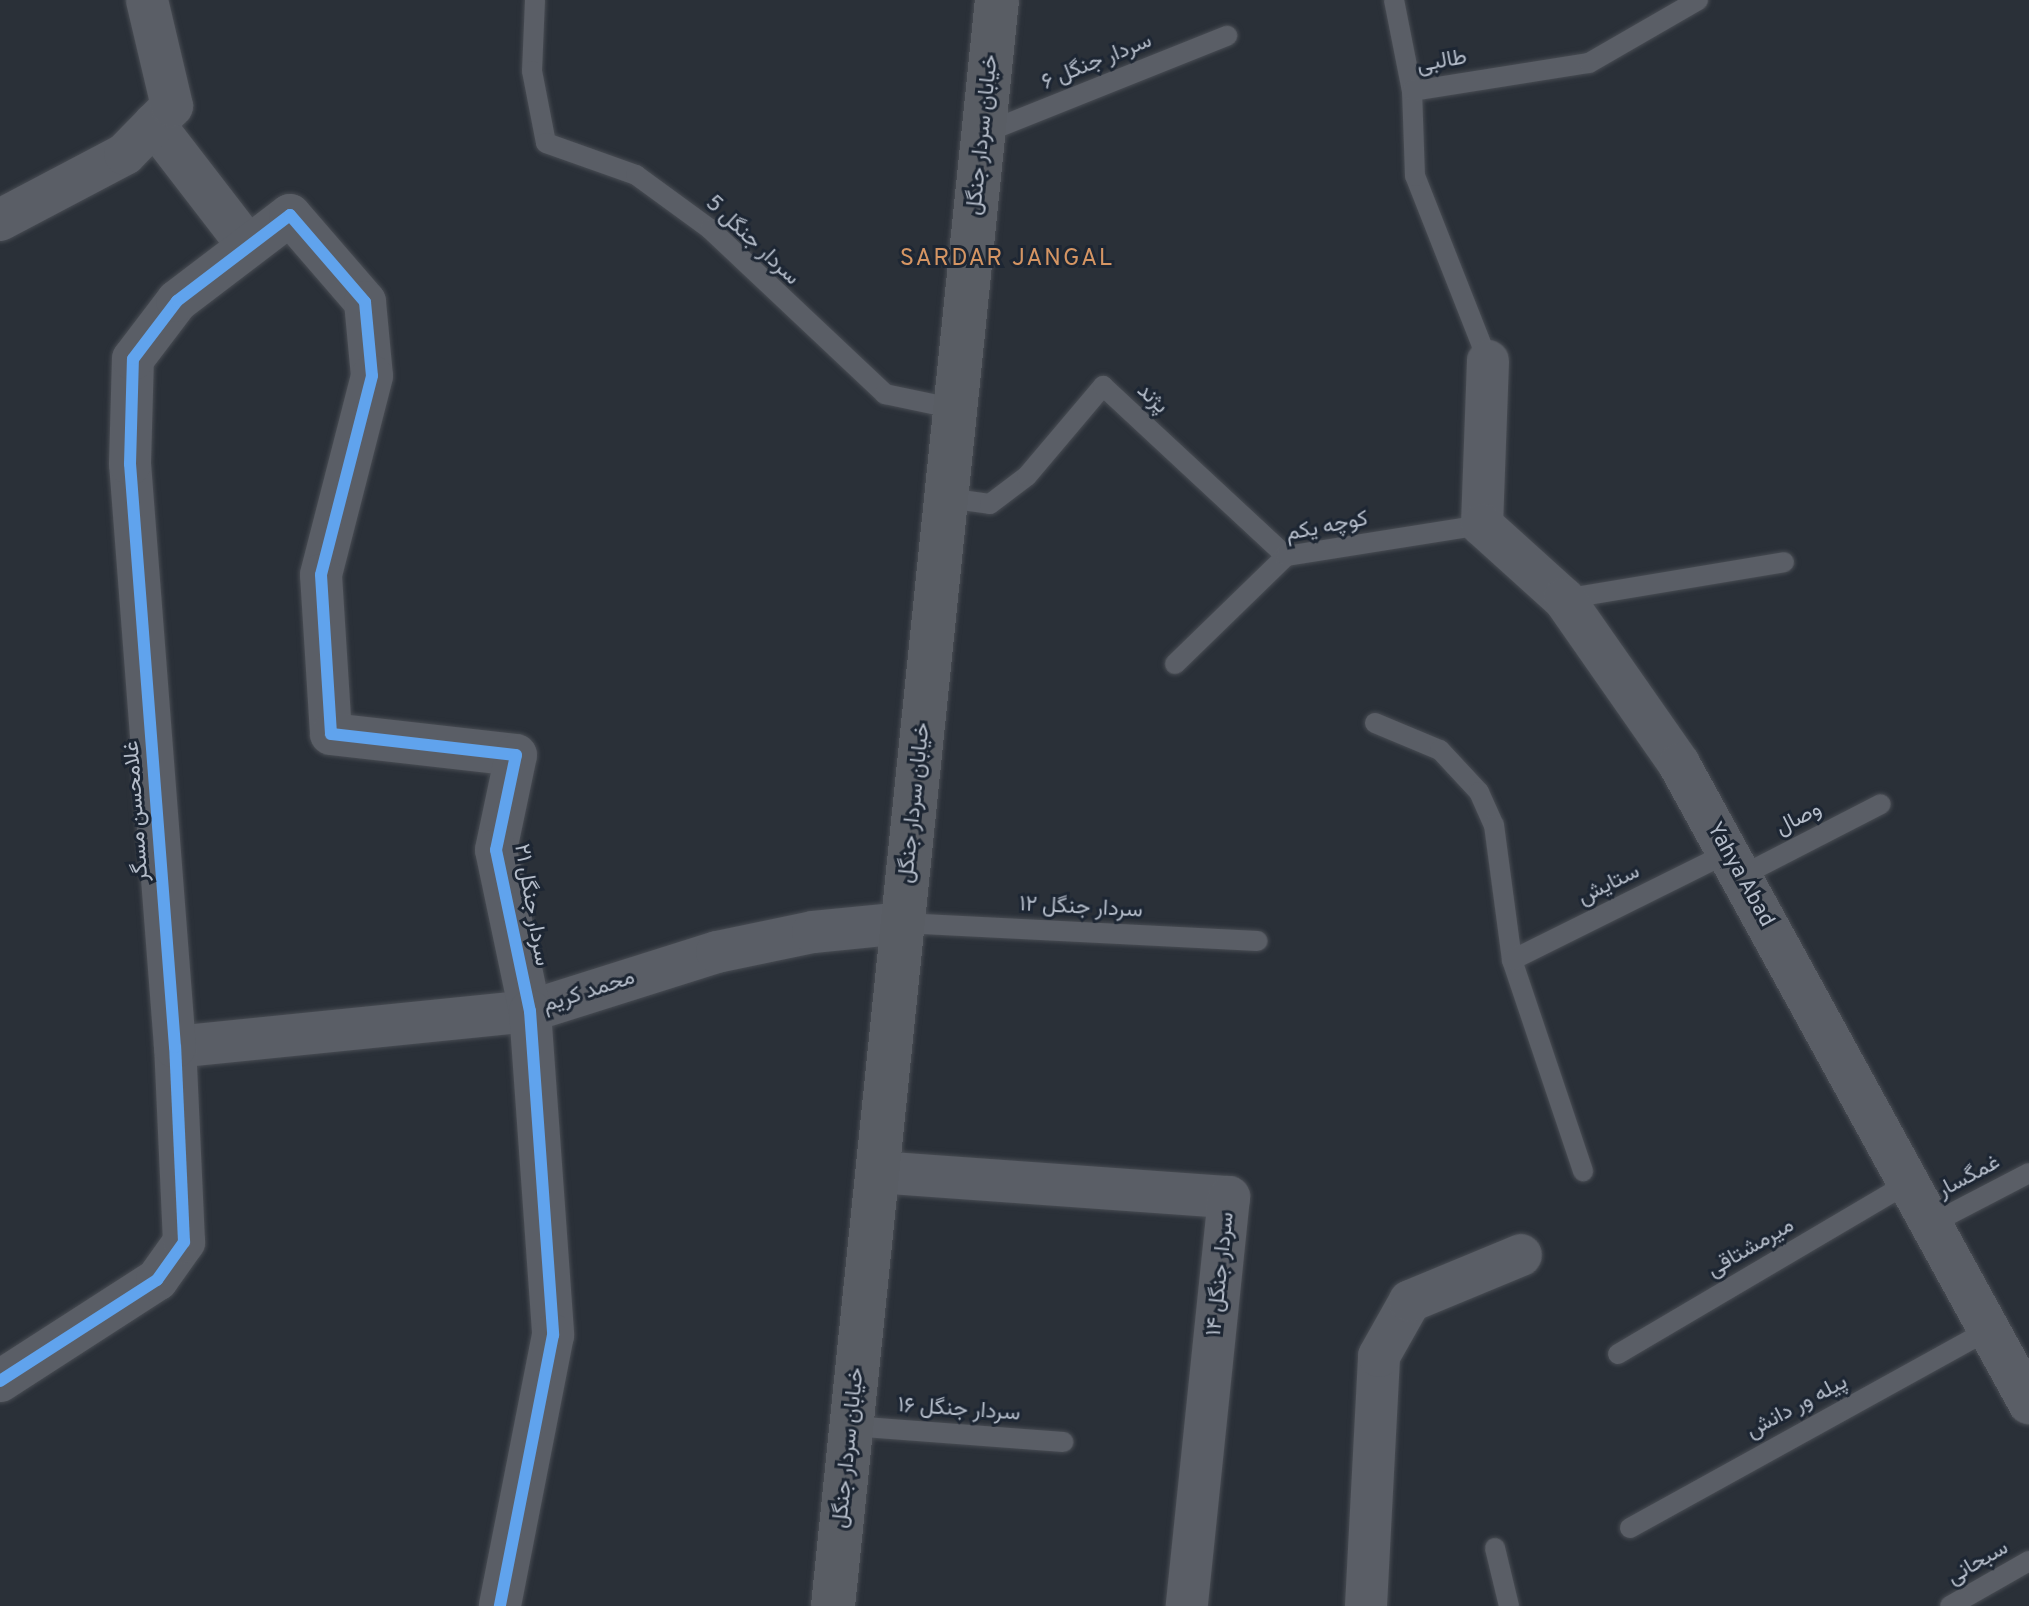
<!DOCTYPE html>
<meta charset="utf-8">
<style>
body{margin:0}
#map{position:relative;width:2029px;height:1606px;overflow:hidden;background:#2a3038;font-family:Overpass,Vazirmatn,sans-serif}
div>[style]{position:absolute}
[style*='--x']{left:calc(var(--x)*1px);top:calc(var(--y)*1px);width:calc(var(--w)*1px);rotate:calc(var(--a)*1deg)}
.roads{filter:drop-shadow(0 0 2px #484c53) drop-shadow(0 0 2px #484c53)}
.lane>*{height:20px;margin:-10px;padding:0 10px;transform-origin:10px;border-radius:10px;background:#5a5e66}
.street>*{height:42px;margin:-21px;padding:0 21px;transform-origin:21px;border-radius:21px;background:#5a5e66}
.secondary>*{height:44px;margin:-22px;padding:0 22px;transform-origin:22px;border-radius:22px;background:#595d64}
.cycleway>*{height:12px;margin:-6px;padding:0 6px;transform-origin:6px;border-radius:6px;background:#60a3ed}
span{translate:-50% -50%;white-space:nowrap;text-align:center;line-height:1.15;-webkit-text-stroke:6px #1d2633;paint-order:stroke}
.street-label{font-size:22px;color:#b4bcc9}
.neighbourhood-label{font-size:24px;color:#d59563;letter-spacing:2px}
</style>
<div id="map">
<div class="roads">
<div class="lane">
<div style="--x:535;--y:0;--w:71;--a:92.4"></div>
<div style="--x:532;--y:71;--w:73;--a:79"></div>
<div style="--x:546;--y:143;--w:96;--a:19.6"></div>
<div style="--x:636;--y:175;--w:92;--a:36.1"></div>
<div style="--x:710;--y:229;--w:241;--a:43.3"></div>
<div style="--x:885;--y:394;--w:73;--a:11.9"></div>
<div style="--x:1394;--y:0;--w:93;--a:78.8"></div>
<div style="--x:984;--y:133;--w:262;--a:-21.8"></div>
<div style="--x:1488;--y:361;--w:199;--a:-111.5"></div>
<div style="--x:1415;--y:176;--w:85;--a:-92"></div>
<div style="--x:1412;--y:91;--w:179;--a:-9"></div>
<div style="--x:1589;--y:63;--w:126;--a:-30"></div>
<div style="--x:947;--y:498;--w:43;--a:7.9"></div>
<div style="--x:990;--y:504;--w:46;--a:-37.1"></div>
<div style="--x:1027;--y:476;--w:118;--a:-49.8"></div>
<div style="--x:1103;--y:386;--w:250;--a:42.9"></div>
<div style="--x:1564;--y:599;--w:223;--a:-9.5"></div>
<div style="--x:1175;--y:664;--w:155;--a:-44.2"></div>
<div style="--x:1286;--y:556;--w:198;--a:-9"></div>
<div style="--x:1375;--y:723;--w:70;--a:22.6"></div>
<div style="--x:1440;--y:750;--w:57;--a:47.1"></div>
<div style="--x:1479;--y:792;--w:36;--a:66"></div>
<div style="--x:1494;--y:825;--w:136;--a:82.4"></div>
<div style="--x:1512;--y:960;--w:223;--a:71.4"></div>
<div style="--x:1741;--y:876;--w:157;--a:-27.2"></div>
<div style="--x:903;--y:923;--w:355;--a:2.9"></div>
<div style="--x:1512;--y:960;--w:241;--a:-26.4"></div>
<div style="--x:1931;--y:1224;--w:110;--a:-27.5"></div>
<div style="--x:1618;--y:1354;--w:337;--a:-30.5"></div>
<div style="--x:851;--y:1426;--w:213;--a:4.3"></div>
<div style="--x:1630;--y:1528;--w:410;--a:-28.9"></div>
<div style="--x:1495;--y:1548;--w:60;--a:76.4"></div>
<div style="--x:1950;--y:1606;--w:91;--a:-29.7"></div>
</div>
<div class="street">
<div style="--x:154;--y:124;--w:154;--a:52.4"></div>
<div style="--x:0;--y:220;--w:141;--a:-27.8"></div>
<div style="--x:125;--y:154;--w:67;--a:-45.6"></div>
<div style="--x:172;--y:106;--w:109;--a:-103.3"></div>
<div style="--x:1488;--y:361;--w:164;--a:92.1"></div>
<div style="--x:1482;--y:525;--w:110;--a:42.1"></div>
<div style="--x:1564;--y:599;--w:201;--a:55.1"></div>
<div style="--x:1679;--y:764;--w:729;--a:61.29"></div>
<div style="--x:175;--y:1047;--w:357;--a:-5.8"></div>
<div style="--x:530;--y:1011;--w:196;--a:-17.5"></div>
<div style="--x:717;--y:952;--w:98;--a:-11.8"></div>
<div style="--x:813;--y:932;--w:90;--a:-5.7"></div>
<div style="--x:877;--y:1172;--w:353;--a:4.1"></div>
<div style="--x:1229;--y:1197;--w:411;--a:95.9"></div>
<div style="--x:0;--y:1381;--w:187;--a:-32.8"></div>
<div style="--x:157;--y:1280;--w:47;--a:-54.6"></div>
<div style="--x:184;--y:1242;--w:195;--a:-92.6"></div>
<div style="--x:175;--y:1047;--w:585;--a:-94.41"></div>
<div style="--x:130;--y:464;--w:105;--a:-88.4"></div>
<div style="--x:133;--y:359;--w:73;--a:-52.8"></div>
<div style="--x:177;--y:301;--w:142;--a:-37.3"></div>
<div style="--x:290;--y:215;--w:115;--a:49.2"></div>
<div style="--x:365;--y:302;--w:74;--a:84.6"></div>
<div style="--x:372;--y:376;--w:205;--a:104.4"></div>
<div style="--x:321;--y:575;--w:159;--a:86.4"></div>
<div style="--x:331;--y:734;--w:186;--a:6.5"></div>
<div style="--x:516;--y:755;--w:97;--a:101.9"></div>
<div style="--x:496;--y:850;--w:165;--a:78.1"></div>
<div style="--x:530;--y:1011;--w:325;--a:85.9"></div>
<div style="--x:553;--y:1335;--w:276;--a:101.1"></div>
<div style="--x:1366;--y:1606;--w:250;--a:-87"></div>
<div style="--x:1379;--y:1356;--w:63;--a:-60.6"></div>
<div style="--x:1410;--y:1301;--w:120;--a:-22.5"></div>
</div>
<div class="secondary">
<div style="--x:833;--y:1606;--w:1614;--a:-84.17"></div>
</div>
</div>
<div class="cycleway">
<div style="--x:0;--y:1381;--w:187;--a:-32.8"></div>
<div style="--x:157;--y:1280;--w:47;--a:-54.6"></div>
<div style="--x:184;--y:1242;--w:195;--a:-92.6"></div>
<div style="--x:175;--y:1047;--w:585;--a:-94.41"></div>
<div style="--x:130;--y:464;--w:105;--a:-88.4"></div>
<div style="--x:133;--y:359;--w:73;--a:-52.8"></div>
<div style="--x:177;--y:301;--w:142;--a:-37.3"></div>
<div style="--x:290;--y:215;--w:115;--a:49.2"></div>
<div style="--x:365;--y:302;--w:74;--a:84.6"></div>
<div style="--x:372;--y:376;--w:205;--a:104.4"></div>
<div style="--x:321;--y:575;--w:159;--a:86.4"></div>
<div style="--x:331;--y:734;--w:186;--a:6.5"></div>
<div style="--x:516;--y:755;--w:97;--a:101.9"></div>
<div style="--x:496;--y:850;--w:165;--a:78.1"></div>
<div style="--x:530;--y:1011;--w:325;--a:85.9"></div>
<div style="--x:553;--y:1335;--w:276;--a:101.1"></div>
</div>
<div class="street-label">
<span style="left:1097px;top:62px;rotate:-22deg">سردار جنگل ۶</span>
<span style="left:1442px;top:62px;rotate:-10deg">طالبی</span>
<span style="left:983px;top:135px;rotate:-84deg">خیابان سردار جنگل</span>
<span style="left:752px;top:241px;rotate:43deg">سردار جنگل 5</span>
<span style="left:1152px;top:399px;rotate:43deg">پژند</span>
<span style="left:1327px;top:527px;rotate:-11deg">کوچه یکم</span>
<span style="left:915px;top:803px;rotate:-84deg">خیابان سردار جنگل</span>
<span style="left:137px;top:811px;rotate:-94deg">غلامحسن مسگر</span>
<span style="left:1799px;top:819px;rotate:-27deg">وصال</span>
<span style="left:1740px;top:875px;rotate:61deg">Yahya Abad</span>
<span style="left:1609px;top:885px;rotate:-26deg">ستایش</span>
<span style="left:531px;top:905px;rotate:80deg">سردار جنگل ۲۱</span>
<span style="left:1081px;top:908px;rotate:3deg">سردار جنگل ۱۲</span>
<span style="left:589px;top:992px;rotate:-18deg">محمد کریم</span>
<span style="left:1969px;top:1177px;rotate:-28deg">غمگسار</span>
<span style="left:1751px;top:1248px;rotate:-30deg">میرمشتاقی</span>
<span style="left:1221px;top:1274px;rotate:-84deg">سردار جنگل ۱۴</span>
<span style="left:1797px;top:1407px;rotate:-28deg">پیله ور دانش</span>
<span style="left:959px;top:1410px;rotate:4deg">سردار جنگل ۱۶</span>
<span style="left:849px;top:1448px;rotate:-84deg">خیابان سردار جنگل</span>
<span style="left:1978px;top:1563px;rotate:-30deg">سبحانی</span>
</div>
<div class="neighbourhood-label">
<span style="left:1007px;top:260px">SARDAR JANGAL</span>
</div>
</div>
